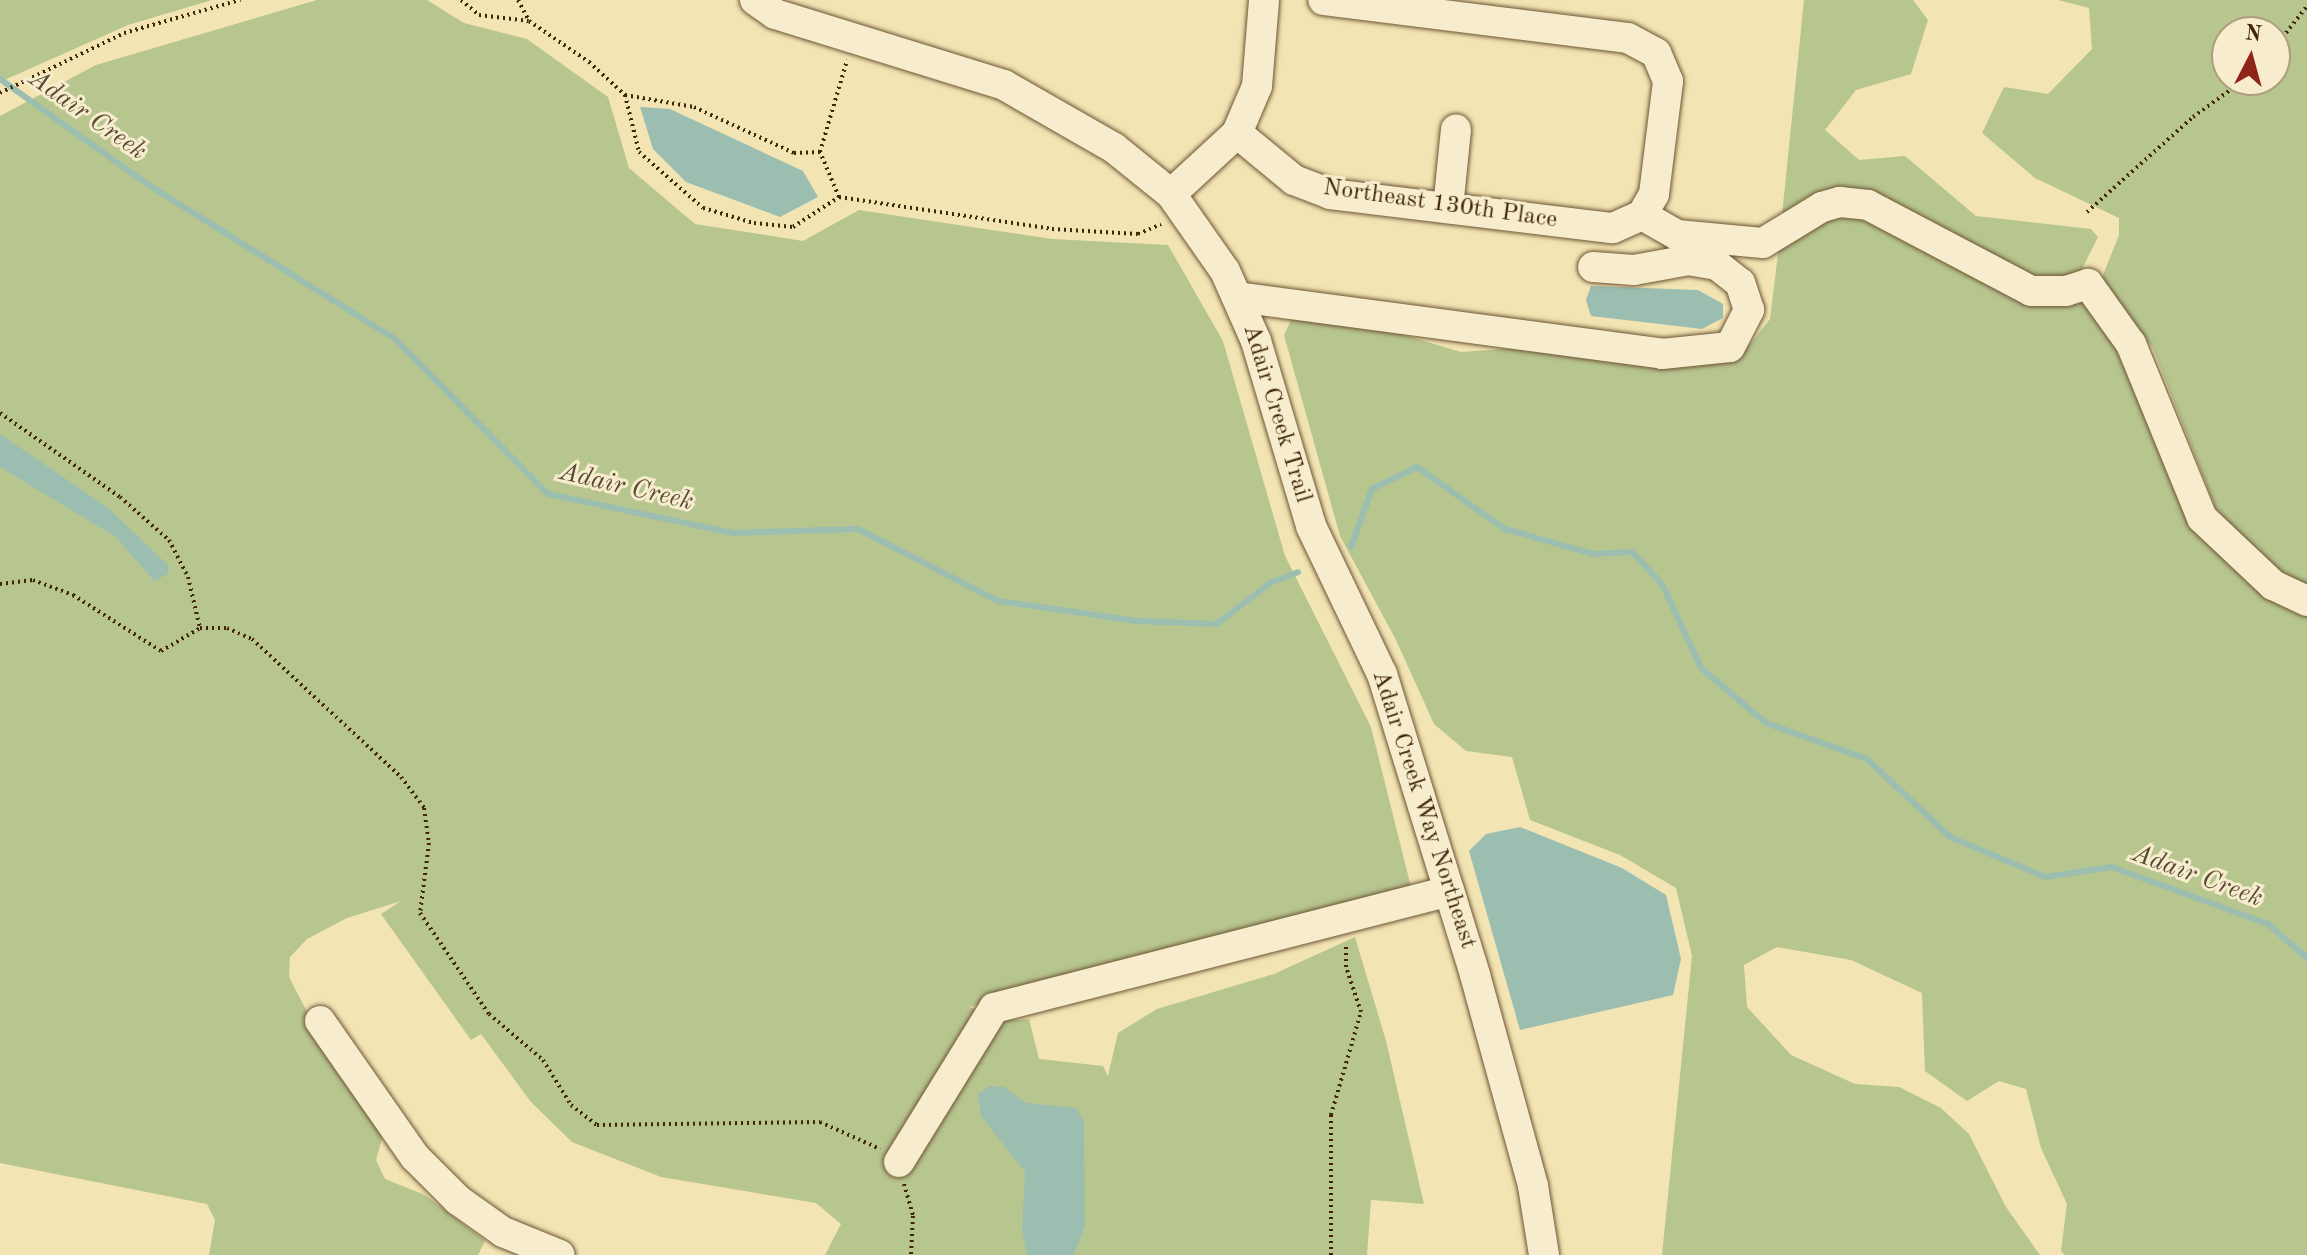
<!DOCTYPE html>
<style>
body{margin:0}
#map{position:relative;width:2307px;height:1255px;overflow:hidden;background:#f2e4b3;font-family:"Old Standard TT",serif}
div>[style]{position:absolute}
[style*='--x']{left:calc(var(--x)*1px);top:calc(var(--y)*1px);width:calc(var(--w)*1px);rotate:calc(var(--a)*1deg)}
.green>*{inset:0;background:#b7c58f}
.water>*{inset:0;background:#9bbeb1}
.stream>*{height:6px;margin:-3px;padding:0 3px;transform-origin:3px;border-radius:3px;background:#9bbeb1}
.path>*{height:4px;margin-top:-2px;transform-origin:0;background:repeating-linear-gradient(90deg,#422509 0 2px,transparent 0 6px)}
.roads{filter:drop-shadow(0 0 2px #6e5534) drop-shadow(0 0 2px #6e5534)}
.minor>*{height:30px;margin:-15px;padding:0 15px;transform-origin:15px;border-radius:15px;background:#f7edce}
span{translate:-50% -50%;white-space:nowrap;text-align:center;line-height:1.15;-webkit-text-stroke:6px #f7edce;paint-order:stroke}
.street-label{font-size:24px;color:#422509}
.water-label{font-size:26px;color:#584b33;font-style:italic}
.north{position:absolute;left:2211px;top:16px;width:80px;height:80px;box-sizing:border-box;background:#f7edce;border:2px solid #af9d7f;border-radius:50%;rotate:6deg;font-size:22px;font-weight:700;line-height:32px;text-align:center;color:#422509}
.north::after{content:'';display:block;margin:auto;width:28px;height:36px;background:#8f2418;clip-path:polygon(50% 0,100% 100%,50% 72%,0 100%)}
</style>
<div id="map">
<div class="green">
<div style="clip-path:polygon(0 0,212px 0,128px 25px,0 82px)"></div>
<div style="clip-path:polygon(317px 0,427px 0,464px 23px,527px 39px,608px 97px,629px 168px,695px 224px,803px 241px,859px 210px,1052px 239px,1168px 245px,1223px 341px,1285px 556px,1371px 727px,1411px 887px,969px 1007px,1012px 1020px,1029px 1019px,1039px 1059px,1103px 1066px,1108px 1076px,1118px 1033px,1157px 1009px,1274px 974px,1355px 937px,1386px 1041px,1424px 1204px,1371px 1200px,1367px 1255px,825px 1255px,841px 1224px,816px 1203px,661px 1177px,572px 1142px,531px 1102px,481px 1034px,471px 1040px,381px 914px,401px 901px,347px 918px,307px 939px,290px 957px,289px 977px,330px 1056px,386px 1124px,376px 1160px,385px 1179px,425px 1195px,485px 1241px,478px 1255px,209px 1255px,215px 1220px,207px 1204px,0 1163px,0 116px,96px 65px)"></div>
<div style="clip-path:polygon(1804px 0,1913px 0,1928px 20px,1911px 74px,1856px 90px,1825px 130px,1859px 160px,1905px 156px,1976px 216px,2091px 229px,2098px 237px,2080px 273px,2051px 278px,2011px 271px,1896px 206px,1781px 225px)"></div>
<div style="clip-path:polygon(evenodd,2058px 0,2307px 0,2307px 590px,2285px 581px,2216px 509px,2153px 348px,2099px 285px,2119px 235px,2119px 218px,2035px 178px,1982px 133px,2004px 87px,2048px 94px,2092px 49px,2089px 8px,2058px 0,2227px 32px,2275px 32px,2275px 80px,2227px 80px,2227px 32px)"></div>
<div style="clip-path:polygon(1850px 212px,2085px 298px,2123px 348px,2195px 522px,2307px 612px,2307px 1255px,2065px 1255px,2061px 1251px,2067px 1204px,2041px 1148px,2026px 1089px,1999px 1081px,1967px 1101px,1925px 1071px,1922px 993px,1851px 960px,1777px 947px,1744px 965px,1747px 1007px,1791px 1055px,1855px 1084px,1899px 1087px,1941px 1108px,1969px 1134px,2006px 1207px,2040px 1255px,1662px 1255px,1692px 956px,1676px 888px,1620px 855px,1530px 820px,1512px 757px,1466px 751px,1434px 724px,1396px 640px,1340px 536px,1284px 335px,1292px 318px,1397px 333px,1461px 352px,1532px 347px,1672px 368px,1737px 361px,1770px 319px,1779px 246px,1822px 217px)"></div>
</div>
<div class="water">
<div style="clip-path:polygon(640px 107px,670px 109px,803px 171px,818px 197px,780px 217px,686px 182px,653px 149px)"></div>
<div style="clip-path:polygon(1591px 286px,1698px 290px,1723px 304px,1723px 318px,1702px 329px,1591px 316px,1586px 300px)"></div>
<div style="clip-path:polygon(0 434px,107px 507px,169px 566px,168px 574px,154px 581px,116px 537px,0 467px)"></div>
<div style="clip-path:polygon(1520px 827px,1622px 868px,1666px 895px,1681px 959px,1673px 995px,1520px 1030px,1469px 851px,1486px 834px)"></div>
<div style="clip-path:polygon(990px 1086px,1004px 1087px,1026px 1103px,1076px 1108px,1084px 1122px,1085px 1226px,1074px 1255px,1027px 1255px,1022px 1230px,1025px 1172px,981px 1116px,978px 1094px)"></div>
</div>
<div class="stream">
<div style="--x:0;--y:79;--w:181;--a:35.5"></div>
<div style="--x:147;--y:184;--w:292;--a:32"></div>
<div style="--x:395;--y:339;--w:218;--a:45.4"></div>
<div style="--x:548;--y:494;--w:189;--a:11.9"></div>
<div style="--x:733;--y:533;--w:125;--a:-1.8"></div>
<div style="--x:858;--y:529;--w:157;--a:27.2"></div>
<div style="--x:998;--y:601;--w:140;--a:8.2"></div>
<div style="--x:1137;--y:621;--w:80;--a:2.1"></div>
<div style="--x:1217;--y:624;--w:67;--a:-37.7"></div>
<div style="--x:1270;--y:583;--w:30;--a:-21"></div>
<div style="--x:1351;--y:547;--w:62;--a:-70.1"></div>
<div style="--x:1372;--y:489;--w:50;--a:-26.1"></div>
<div style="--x:1417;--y:467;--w:108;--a:35.2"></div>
<div style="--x:1505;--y:529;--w:91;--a:15.9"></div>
<div style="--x:1593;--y:554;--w:39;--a:-3"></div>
<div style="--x:1632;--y:552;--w:44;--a:46.8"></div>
<div style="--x:1662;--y:584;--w:93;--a:65.1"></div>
<div style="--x:1701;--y:668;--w:85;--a:40.2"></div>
<div style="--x:1766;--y:723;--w:107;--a:19.6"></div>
<div style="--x:1867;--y:759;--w:114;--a:43.2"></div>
<div style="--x:1950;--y:837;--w:103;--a:22.8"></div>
<div style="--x:2045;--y:877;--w:68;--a:-8.5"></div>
<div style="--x:2112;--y:867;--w:166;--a:20.1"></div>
<div style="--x:2268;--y:924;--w:52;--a:41.1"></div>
</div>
<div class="path">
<div style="--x:461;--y:0;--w:23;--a:40"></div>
<div style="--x:479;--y:15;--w:50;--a:6.8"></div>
<div style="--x:529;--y:21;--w:73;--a:34.3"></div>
<div style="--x:589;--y:62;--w:49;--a:42.5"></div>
<div style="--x:625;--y:95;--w:59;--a:76.2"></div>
<div style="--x:639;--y:152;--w:85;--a:41.2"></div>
<div style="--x:703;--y:208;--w:53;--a:16.4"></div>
<div style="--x:754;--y:223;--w:39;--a:6"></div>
<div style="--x:793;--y:227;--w:55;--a:-33.1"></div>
<div style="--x:839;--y:197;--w:215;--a:8.5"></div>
<div style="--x:1052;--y:229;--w:86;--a:3.3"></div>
<div style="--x:1138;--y:234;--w:25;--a:-23"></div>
<div style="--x:518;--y:0;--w:24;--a:62"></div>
<div style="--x:2275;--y:47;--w:52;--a:-52"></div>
<div style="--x:0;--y:93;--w:138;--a:-25.8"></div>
<div style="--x:124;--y:33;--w:121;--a:-15.9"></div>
<div style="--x:625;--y:95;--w:70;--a:9.9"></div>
<div style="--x:694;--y:107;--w:110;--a:24.7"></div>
<div style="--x:794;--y:153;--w:26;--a:-2"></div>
<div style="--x:839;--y:197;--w:49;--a:-112.9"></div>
<div style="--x:820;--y:152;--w:96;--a:-73.6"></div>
<div style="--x:2087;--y:212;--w:142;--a:-41.9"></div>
<div style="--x:2193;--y:117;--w:63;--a:-36"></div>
<div style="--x:0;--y:413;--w:146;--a:35"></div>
<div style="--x:120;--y:497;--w:65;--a:41.3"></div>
<div style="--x:169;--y:540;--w:42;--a:62.8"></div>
<div style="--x:188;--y:577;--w:52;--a:76.8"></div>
<div style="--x:0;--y:584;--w:33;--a:-7"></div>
<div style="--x:33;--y:580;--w:43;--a:20.6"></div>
<div style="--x:73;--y:595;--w:104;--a:32.5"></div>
<div style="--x:161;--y:651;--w:45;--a:-30.5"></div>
<div style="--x:200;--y:628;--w:27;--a:0"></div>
<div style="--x:227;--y:628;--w:27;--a:24"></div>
<div style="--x:252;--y:639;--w:203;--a:42.8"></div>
<div style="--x:401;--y:777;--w:39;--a:53"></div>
<div style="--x:424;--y:808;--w:35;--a:82"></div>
<div style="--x:429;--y:843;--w:71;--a:97.3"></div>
<div style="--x:420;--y:913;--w:122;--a:55.7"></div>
<div style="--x:489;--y:1014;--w:71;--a:40.4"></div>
<div style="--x:543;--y:1060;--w:53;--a:58.1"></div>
<div style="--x:571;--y:1105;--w:33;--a:38"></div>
<div style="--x:597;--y:1125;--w:223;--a:-0.8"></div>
<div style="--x:820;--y:1122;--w:66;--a:24.2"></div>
<div style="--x:904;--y:1184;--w:33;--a:74"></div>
<div style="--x:913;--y:1216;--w:39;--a:93"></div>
<div style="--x:1331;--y:1255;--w:140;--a:-90"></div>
<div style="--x:1331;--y:1115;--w:107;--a:-73.8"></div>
<div style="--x:1361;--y:1012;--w:47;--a:-108.4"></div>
<div style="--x:1346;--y:967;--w:24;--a:-90"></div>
</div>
<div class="roads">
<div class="minor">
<div style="--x:755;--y:0;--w:24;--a:35"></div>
<div style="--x:775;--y:14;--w:240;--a:17.2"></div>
<div style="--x:1004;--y:85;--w:127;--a:29.8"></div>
<div style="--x:1114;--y:148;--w:73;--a:38.9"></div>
<div style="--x:1171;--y:194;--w:94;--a:55"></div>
<div style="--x:1225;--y:271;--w:77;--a:66.1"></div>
<div style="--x:1256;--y:341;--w:193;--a:73.4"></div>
<div style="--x:1311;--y:526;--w:164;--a:64.4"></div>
<div style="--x:1382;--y:674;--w:315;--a:72.8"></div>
<div style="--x:1475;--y:975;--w:219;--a:74.6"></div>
<div style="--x:1533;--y:1186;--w:70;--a:80.9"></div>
<div style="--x:1237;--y:133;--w:74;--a:39.5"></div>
<div style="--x:1294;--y:180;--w:39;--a:21"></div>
<div style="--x:1330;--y:194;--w:285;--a:6.9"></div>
<div style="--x:1613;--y:228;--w:32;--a:-24"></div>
<div style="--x:1642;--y:215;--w:24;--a:-60"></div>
<div style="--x:1654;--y:194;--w:114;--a:-82.9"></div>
<div style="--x:1668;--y:81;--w:30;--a:-113"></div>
<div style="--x:1656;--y:53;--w:32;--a:-152"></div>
<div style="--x:1628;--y:38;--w:307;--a:-172.9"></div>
<div style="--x:1171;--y:194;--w:90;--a:-42.7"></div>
<div style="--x:1237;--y:133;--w:51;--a:-66.9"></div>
<div style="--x:1257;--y:86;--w:86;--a:-85.3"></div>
<div style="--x:1448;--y:208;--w:79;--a:-84.2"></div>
<div style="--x:1642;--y:215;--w:40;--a:29.7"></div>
<div style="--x:1677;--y:235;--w:86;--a:5.3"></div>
<div style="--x:1763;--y:243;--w:69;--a:-31.4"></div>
<div style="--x:1822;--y:207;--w:19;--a:-16"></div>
<div style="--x:1840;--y:202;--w:28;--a:6"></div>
<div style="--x:1868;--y:205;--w:184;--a:27.8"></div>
<div style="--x:2031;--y:291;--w:35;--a:0"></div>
<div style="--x:2066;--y:291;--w:23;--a:-18"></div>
<div style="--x:2088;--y:284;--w:74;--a:54.4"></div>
<div style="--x:2131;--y:344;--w:188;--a:67.8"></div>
<div style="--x:2202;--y:518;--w:98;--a:43.3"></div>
<div style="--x:2273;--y:585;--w:38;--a:25"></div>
<div style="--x:1237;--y:297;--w:429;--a:7.6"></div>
<div style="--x:1662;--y:354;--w:68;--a:-5.9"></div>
<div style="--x:1730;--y:347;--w:42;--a:-62.8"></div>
<div style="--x:1749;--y:310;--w:28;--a:-108"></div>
<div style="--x:1740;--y:283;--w:29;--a:-142"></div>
<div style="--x:1717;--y:265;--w:28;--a:-170"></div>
<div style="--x:1689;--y:260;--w:56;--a:169.7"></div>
<div style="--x:1634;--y:270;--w:41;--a:-175.8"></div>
<div style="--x:320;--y:1021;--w:166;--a:55.1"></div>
<div style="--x:415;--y:1157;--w:61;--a:45"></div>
<div style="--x:458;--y:1200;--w:55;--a:35.4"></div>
<div style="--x:503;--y:1232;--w:61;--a:22"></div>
<div style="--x:899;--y:1162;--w:181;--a:-58.3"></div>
<div style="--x:994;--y:1008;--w:470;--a:-14.4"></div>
</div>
</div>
<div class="street-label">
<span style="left:1440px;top:205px;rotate:8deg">Northeast 130th Place</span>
<span style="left:1276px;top:414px;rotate:73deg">Adair Creek Trail</span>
<span style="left:1423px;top:810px;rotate:72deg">Adair Creek Way Northeast</span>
</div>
<div class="water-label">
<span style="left:87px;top:116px;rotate:35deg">Adair Creek</span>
<span style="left:626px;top:488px;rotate:13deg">Adair Creek</span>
<span style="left:2197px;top:877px;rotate:20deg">Adair Creek</span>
</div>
<div class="north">N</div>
</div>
